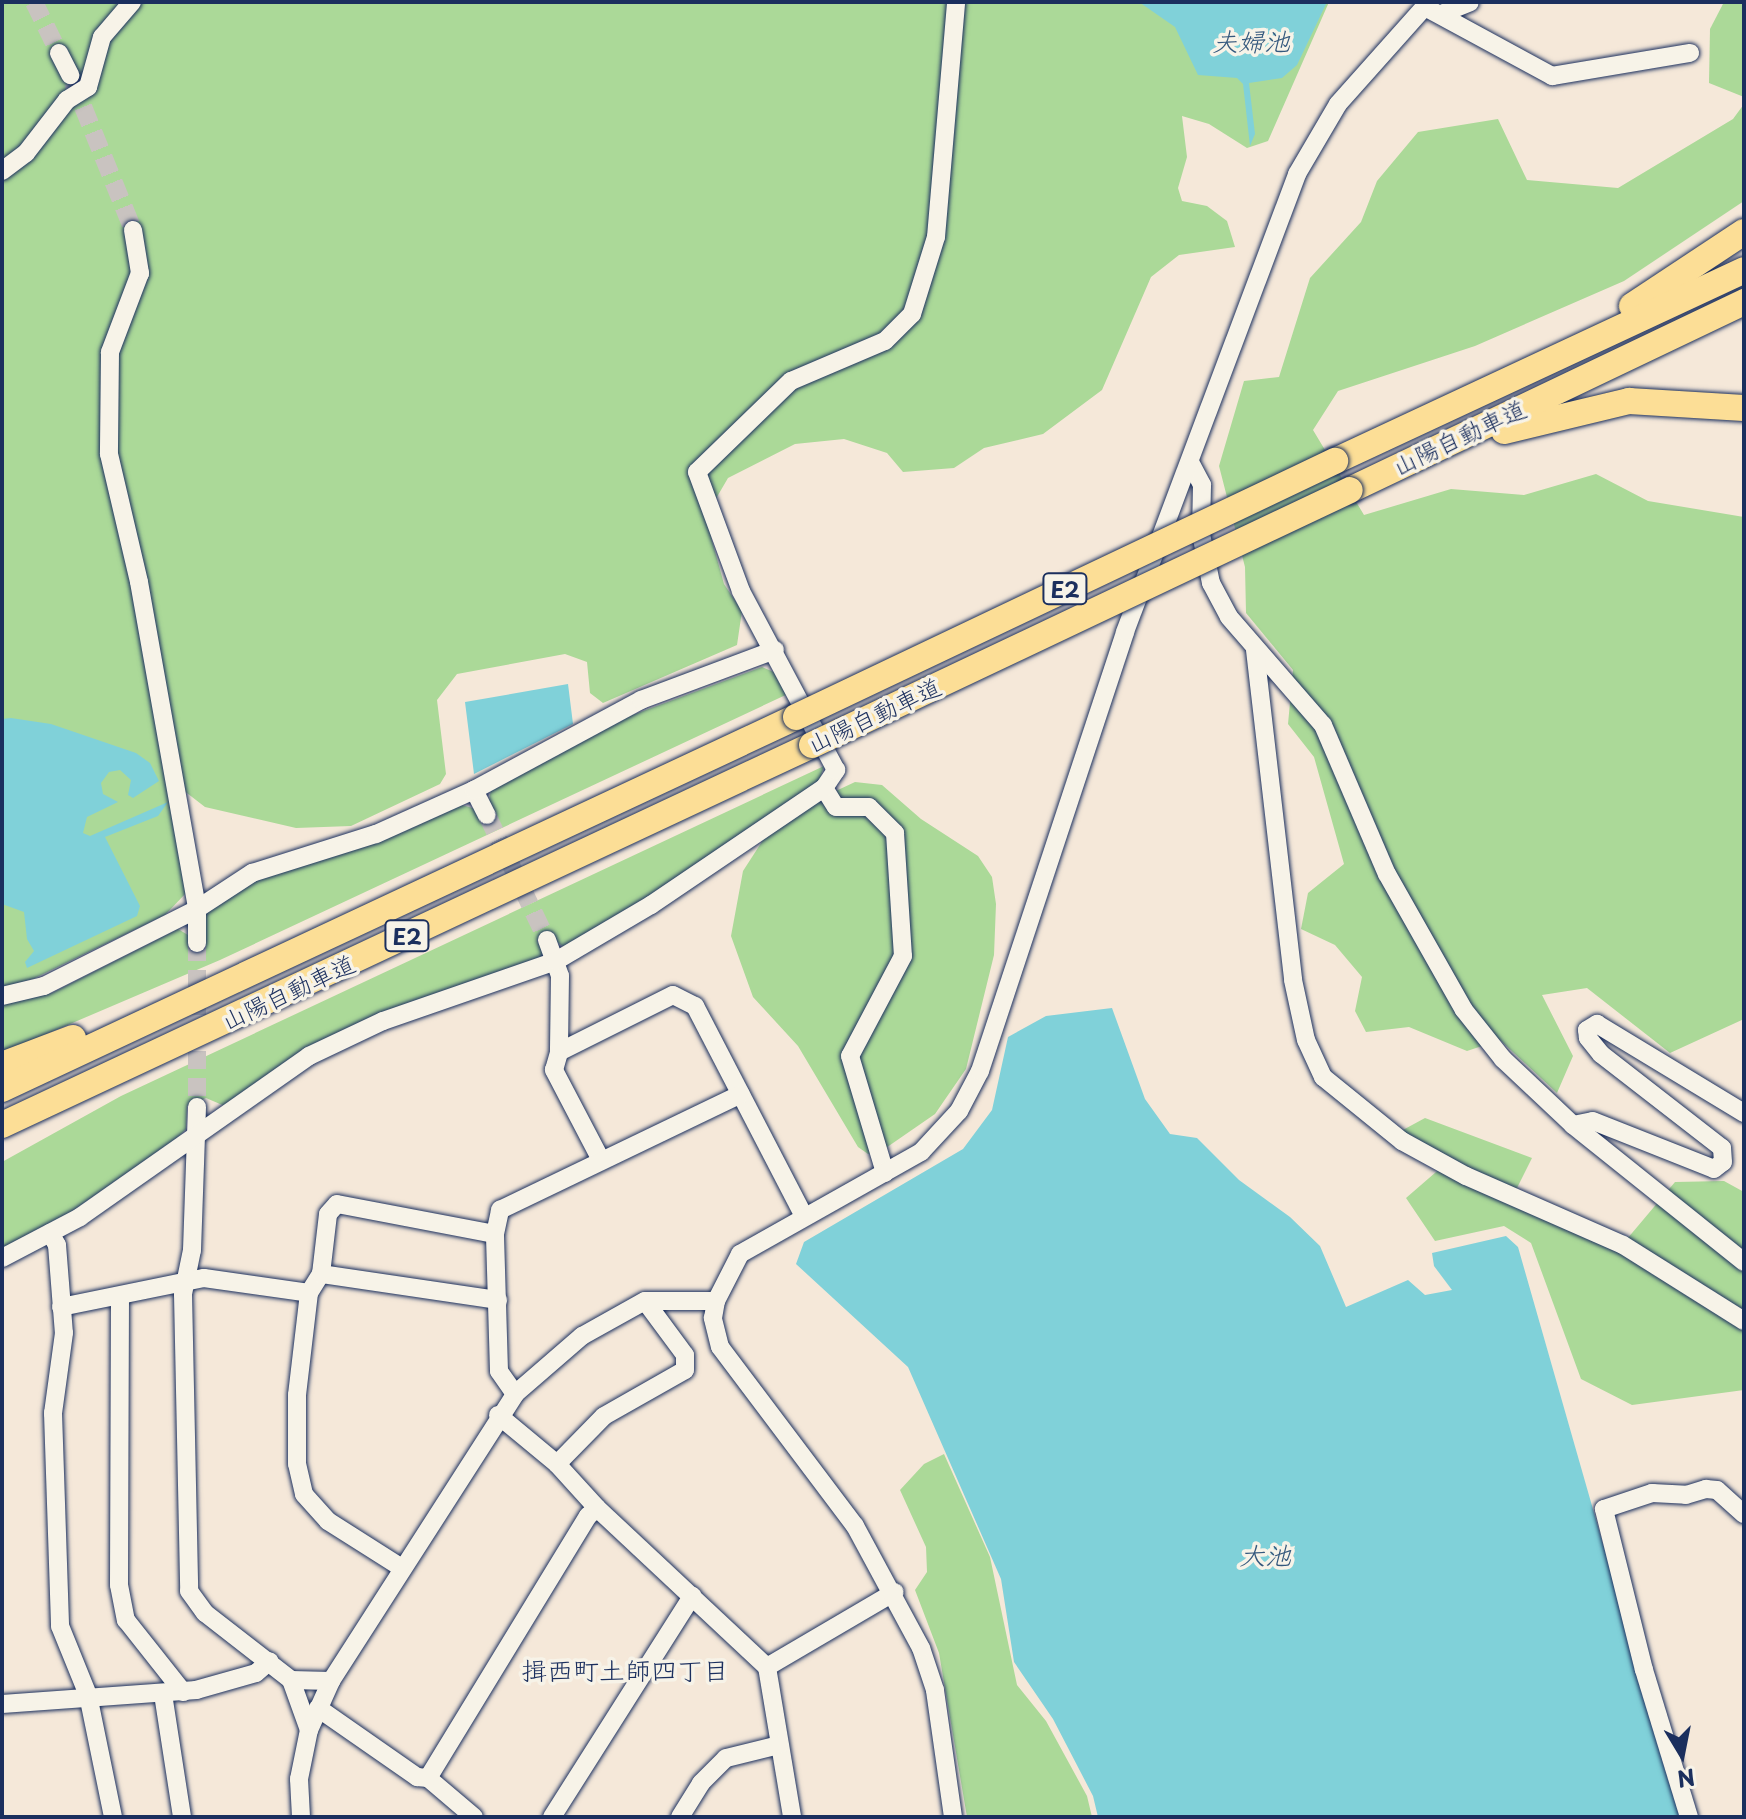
<!DOCTYPE html>
<meta charset="utf-8">
<style>
body{margin:0}
#map{position:relative;width:1746px;height:1819px;overflow:hidden;background:#f5e8d9;font-family:"Playpen Sans","Klee One",sans-serif}
div>[style]{position:absolute}
[style*='--x']{left:calc(var(--x)*1px);top:calc(var(--y)*1px);width:calc(var(--w)*1px);rotate:calc(var(--a)*1deg)}
.green>*{inset:0;background:#abd998}
.water>*{inset:0;background:#80d1d9}
.minor-tunnel>*{height:18px;margin-top:-9px;transform-origin:0;background:repeating-linear-gradient(90deg,#c9c3c0 0 18px,transparent 0 27px)}
.roads{filter:drop-shadow(0 0 2px #1b2f5e) drop-shadow(0 0 2px #1b2f5e)}
.minor>*{height:18px;margin:-9px;padding:0 9px;transform-origin:9px;border-radius:9px;background:#f7f3e8}
.highway>*{height:26px;margin:-13px;padding:0 13px;transform-origin:13px;border-radius:13px;background:#fcde96}
.bridges{filter:drop-shadow(0 0 2px #1b2f5e) drop-shadow(0 0 2px #1b2f5e)}
.highway-bridge>*{height:26px;margin:-13px;padding:0 13px;transform-origin:13px;border-radius:13px;background:#fcde96}
span{translate:-50% -50%;white-space:nowrap;text-align:center;line-height:1.15;-webkit-text-stroke:7px #f7f3e8;paint-order:stroke}
.shield-label span{padding:2px 6px;background:#f7f3e8;border:2px solid;border-radius:6px;-webkit-text-stroke-width:0}
.shield-label{font-size:22px;color:#1b2f5e;font-weight:700}
.street-label{font-size:24px;color:#1b2f5e}
.water-label{font-size:26px;color:#34587d;font-style:italic}
.neighbourhood-label{font-size:26px;color:#1b2f5e}
.frame{position:absolute;inset:0;border:4px solid #1b2f5e;pointer-events:none}
.north{position:absolute;left:1642px;top:1715px;width:80px;height:80px;-webkit-text-stroke:6px #f7f3e8;paint-order:stroke;rotate:170deg;font-size:22px;font-weight:700;line-height:32px;text-align:center;color:#1b2f5e}
.north::after{content:'';display:block;margin:auto;width:28px;height:36px;background:#1b2f5e;clip-path:polygon(50% 0,100% 100%,50% 72%,0 100%)}
</style>
<div id="map">
<div class="green">
<div style="clip-path:polygon(2px 2px,1329px 2px,1268px 141px,1247px 148px,1209px 124px,1182px 116px,1187px 157px,1178px 188px,1182px 201px,1207px 206px,1227px 221px,1235px 247px,1179px 255px,1151px 277px,1102px 390px,1043px 434px,984px 448px,954px 468px,903px 472px,887px 453px,844px 439px,795px 444px,728px 478px,714px 502px,711px 537px,724px 584px,742px 611px,737px 645px,603px 703px,590px 693px,587px 662px,565px 654px,457px 674px,437px 700px,446px 774px,440px 784px,351px 826px,296px 828px,205px 807px,183px 790px,187px 892px,165px 915px,33px 979px,2px 988px)"></div>
<div style="clip-path:polygon(1724px 2px,1744px 2px,1744px 97px,1709px 83px,1710px 29px)"></div>
<div style="clip-path:polygon(1744px 104px,1744px 201px,1624px 281px,1475px 346px,1338px 391px,1313px 430px,1364px 515px,1451px 489px,1524px 495px,1596px 474px,1648px 501px,1744px 517px,1744px 1019px,1670px 1053px,1587px 988px,1542px 995px,1573px 1056px,1557px 1093px,1500px 1040px,1467px 1051px,1409px 1027px,1366px 1032px,1355px 1011px,1362px 977px,1335px 945px,1301px 929px,1308px 893px,1344px 864px,1314px 757px,1288px 724px,1293px 670px,1246px 613px,1245px 567px,1219px 466px,1244px 381px,1279px 377px,1310px 278px,1361px 222px,1377px 181px,1418px 132px,1498px 119px,1527px 180px,1618px 188px,1733px 119px)"></div>
<div style="clip-path:polygon(762px 667px,776px 673px,790px 693px,220px 960px,2px 1053px,2px 1005px,52px 993px,178px 929px,188px 935px,188px 946px,203px 947px,205px 910px,218px 900px,260px 879px,462px 805px,476px 809px,489px 802px,491px 788px,627px 717px)"></div>
<div style="clip-path:polygon(824px 766px,818px 785px,629px 911px,564px 947px,554px 940px,541px 957px,474px 981px,227px 1107px,206px 1098px,187px 1106px,186px 1129px,177px 1138px,61px 1219px,2px 1250px,2px 1162px,121px 1096px)"></div>
<div style="clip-path:polygon(855px 782px,882px 785px,921px 819px,978px 856px,992px 877px,996px 904px,994px 955px,966px 1069px,935px 1114px,880px 1152px,868px 1154px,858px 1147px,798px 1046px,753px 997px,731px 936px,743px 871px,765px 837px,808px 804px)"></div>
<div style="clip-path:polygon(1425px 1118px,1532px 1158px,1516px 1190px,1627px 1239px,1675px 1182px,1724px 1181px,1744px 1192px,1744px 1390px,1632px 1405px,1581px 1379px,1531px 1243px,1504px 1226px,1435px 1241px,1406px 1198px,1451px 1159px,1401px 1131px)"></div>
<div style="clip-path:polygon(944px 1454px,990px 1557px,1017px 1685px,1046px 1721px,1087px 1796px,1092px 1817px,967px 1817px,939px 1653px,915px 1590px,927px 1572px,926px 1547px,900px 1490px,924px 1464px)"></div>
</div>
<div class="water">
<div style="clip-path:polygon(1139px 2px,1327px 2px,1297px 65px,1282px 78px,1249px 83px,1255px 134px,1250px 146px,1243px 84px,1237px 78px,1198px 75px,1175px 27px)"></div>
<div style="clip-path:polygon(568px 684px,573px 724px,474px 774px,465px 702px)"></div>
<div style="clip-path:polygon(11px 718px,51px 724px,136px 753px,150px 763px,159px 781px,133px 798px,128px 795px,131px 780px,120px 770px,109px 772px,101px 783px,103px 794px,118px 802px,87px 817px,83px 833px,90px 836px,168px 802px,158px 816px,105px 837px,140px 906px,137px 916px,27px 968px,25px 962px,34px 951px,27px 939px,24px 912px,2px 904px,2px 719px)"></div>
<div style="clip-path:polygon(1112px 1008px,1145px 1099px,1170px 1134px,1197px 1138px,1239px 1180px,1290px 1217px,1320px 1246px,1346px 1307px,1408px 1280px,1425px 1295px,1452px 1290px,1434px 1266px,1432px 1253px,1506px 1236px,1518px 1247px,1681px 1817px,1098px 1817px,1093px 1796px,1053px 1719px,1014px 1662px,1001px 1579px,908px 1367px,796px 1264px,804px 1242px,963px 1149px,992px 1110px,1008px 1037px,1046px 1016px)"></div>
</div>
<div class="minor-tunnel">
<div style="--x:34;--y:2;--w:57;--a:63.9"></div>
<div style="--x:73;--y:82;--w:160;--a:67.9"></div>
<div style="--x:487;--y:815;--w:139;--a:64.4"></div>
<div style="--x:197;--y:943;--w:164;--a:90"></div>
</div>
<div class="roads">
<div class="minor">
<div style="--x:1425;--y:7;--w:145;--a:28.5"></div>
<div style="--x:1552;--y:76;--w:140;--a:-9.5"></div>
<div style="--x:1441;--y:14;--w:31;--a:-22"></div>
<div style="--x:59;--y:53;--w:25;--a:63"></div>
<div style="--x:2;--y:171;--w:30;--a:-37"></div>
<div style="--x:26;--y:153;--w:67;--a:-52.3"></div>
<div style="--x:67;--y:100;--w:25;--a:-32"></div>
<div style="--x:88;--y:87;--w:52;--a:-74.4"></div>
<div style="--x:102;--y:37;--w:46;--a:-49.4"></div>
<div style="--x:133;--y:230;--w:44;--a:80.8"></div>
<div style="--x:140;--y:273;--w:85;--a:110.8"></div>
<div style="--x:110;--y:352;--w:102;--a:90.6"></div>
<div style="--x:109;--y:454;--w:131;--a:76.8"></div>
<div style="--x:139;--y:582;--w:332;--a:79.9"></div>
<div style="--x:197;--y:909;--w:34;--a:90"></div>
<div style="--x:1191;--y:464;--w:24;--a:62"></div>
<div style="--x:1202;--y:485;--w:49;--a:91.2"></div>
<div style="--x:1201;--y:534;--w:50;--a:78.5"></div>
<div style="--x:1211;--y:583;--w:38;--a:62"></div>
<div style="--x:1229;--y:617;--w:143;--a:49"></div>
<div style="--x:1323;--y:725;--w:162;--a:66.8"></div>
<div style="--x:1387;--y:874;--w:156;--a:60.5"></div>
<div style="--x:1464;--y:1010;--w:63;--a:51.5"></div>
<div style="--x:1503;--y:1059;--w:96;--a:43.3"></div>
<div style="--x:1573;--y:1125;--w:219;--a:38.7"></div>
<div style="--x:1255;--y:650;--w:332;--a:83.4"></div>
<div style="--x:1293;--y:980;--w:61;--a:77.8"></div>
<div style="--x:1306;--y:1040;--w:41;--a:65.3"></div>
<div style="--x:1323;--y:1077;--w:102;--a:39"></div>
<div style="--x:1402;--y:1141;--w:73;--a:28.7"></div>
<div style="--x:1466;--y:1176;--w:171;--a:23.7"></div>
<div style="--x:1623;--y:1245;--w:143;--a:32.1"></div>
<div style="--x:824;--y:788;--w:22;--a:58"></div>
<div style="--x:836;--y:807;--w:33;--a:0"></div>
<div style="--x:869;--y:807;--w:37;--a:45"></div>
<div style="--x:895;--y:833;--w:123;--a:86.3"></div>
<div style="--x:903;--y:956;--w:113;--a:117.9"></div>
<div style="--x:850;--y:1056;--w:122;--a:73.3"></div>
<div style="--x:474;--y:790;--w:28;--a:63"></div>
<div style="--x:547;--y:940;--w:38;--a:70"></div>
<div style="--x:560;--y:976;--w:76;--a:90.8"></div>
<div style="--x:2;--y:996;--w:43;--a:-13.4"></div>
<div style="--x:44;--y:986;--w:171;--a:-26.7"></div>
<div style="--x:197;--y:909;--w:66;--a:-33.2"></div>
<div style="--x:252;--y:873;--w:130;--a:-17.5"></div>
<div style="--x:376;--y:834;--w:107;--a:-24.2"></div>
<div style="--x:474;--y:790;--w:190;--a:-28.3"></div>
<div style="--x:641;--y:700;--w:143;--a:-20.5"></div>
<div style="--x:197;--y:1107;--w:143;--a:92"></div>
<div style="--x:192;--y:1250;--w:45;--a:101.6"></div>
<div style="--x:183;--y:1294;--w:297;--a:88.8"></div>
<div style="--x:189;--y:1591;--w:27;--a:54"></div>
<div style="--x:205;--y:1613;--w:109;--a:37.9"></div>
<div style="--x:291;--y:1680;--w:40;--a:1.4"></div>
<div style="--x:1573;--y:1125;--w:20;--a:-11"></div>
<div style="--x:1593;--y:1121;--w:130;--a:21.6"></div>
<div style="--x:1714;--y:1169;--w:11;--a:-38"></div>
<div style="--x:1723;--y:1162;--w:14;--a:-94"></div>
<div style="--x:1722;--y:1148;--w:153;--a:-142.2"></div>
<div style="--x:1601;--y:1054;--w:21;--a:-129"></div>
<div style="--x:1588;--y:1038;--w:8;--a:-97"></div>
<div style="--x:1587;--y:1030;--w:12;--a:-31"></div>
<div style="--x:1597;--y:1024;--w:172;--a:31.2"></div>
<div style="--x:601;--y:1160;--w:102;--a:-117.6"></div>
<div style="--x:554;--y:1070;--w:19;--a:-74"></div>
<div style="--x:559;--y:1052;--w:127;--a:-26.6"></div>
<div style="--x:673;--y:995;--w:25;--a:27"></div>
<div style="--x:695;--y:1006;--w:234;--a:62.6"></div>
<div style="--x:50;--y:1233;--w:14;--a:60"></div>
<div style="--x:57;--y:1245;--w:88;--a:85.5"></div>
<div style="--x:64;--y:1333;--w:81;--a:97.8"></div>
<div style="--x:53;--y:1413;--w:213;--a:88.1"></div>
<div style="--x:60;--y:1626;--w:74;--a:67.9"></div>
<div style="--x:88;--y:1695;--w:125;--a:78.4"></div>
<div style="--x:2;--y:1258;--w:88;--a:-27.7"></div>
<div style="--x:80;--y:1217;--w:280;--a:-35.1"></div>
<div style="--x:309;--y:1056;--w:82;--a:-25.3"></div>
<div style="--x:383;--y:1021;--w:183;--a:-19.1"></div>
<div style="--x:556;--y:961;--w:110;--a:-30.5"></div>
<div style="--x:651;--y:905;--w:209;--a:-34.1"></div>
<div style="--x:824;--y:788;--w:22;--a:-56"></div>
<div style="--x:836;--y:770;--w:203;--a:-118"></div>
<div style="--x:741;--y:591;--w:127;--a:-110.3"></div>
<div style="--x:697;--y:472;--w:131;--a:-44.1"></div>
<div style="--x:791;--y:381;--w:102;--a:-23.1"></div>
<div style="--x:885;--y:341;--w:38;--a:-45"></div>
<div style="--x:912;--y:314;--w:81;--a:-72.7"></div>
<div style="--x:936;--y:237;--w:236;--a:-85.1"></div>
<div style="--x:321;--y:1274;--w:60;--a:-83.3"></div>
<div style="--x:328;--y:1214;--w:13;--a:-48"></div>
<div style="--x:337;--y:1204;--w:161;--a:10.8"></div>
<div style="--x:120;--y:1296;--w:289;--a:90.2"></div>
<div style="--x:119;--y:1585;--w:36;--a:79"></div>
<div style="--x:126;--y:1620;--w:92;--a:51.6"></div>
<div style="--x:61;--y:1307;--w:146;--a:-11.5"></div>
<div style="--x:204;--y:1278;--w:106;--a:8.1"></div>
<div style="--x:515;--y:1394;--w:28;--a:-125"></div>
<div style="--x:499;--y:1371;--w:137;--a:-91.7"></div>
<div style="--x:495;--y:1234;--w:25;--a:-78"></div>
<div style="--x:500;--y:1210;--w:267;--a:-25.7"></div>
<div style="--x:498;--y:1415;--w:77;--a:39.7"></div>
<div style="--x:557;--y:1464;--w:59;--a:47.7"></div>
<div style="--x:597;--y:1508;--w:233;--a:43.1"></div>
<div style="--x:767;--y:1667;--w:152;--a:80.5"></div>
<div style="--x:557;--y:1464;--w:67;--a:-45.6"></div>
<div style="--x:604;--y:1416;--w:93;--a:-29.6"></div>
<div style="--x:685;--y:1370;--w:15;--a:-90"></div>
<div style="--x:685;--y:1355;--w:67;--a:-126.5"></div>
<div style="--x:402;--y:1568;--w:88;--a:-147.6"></div>
<div style="--x:328;--y:1521;--w:36;--a:-132"></div>
<div style="--x:304;--y:1494;--w:31;--a:-103"></div>
<div style="--x:297;--y:1464;--w:69;--a:-90"></div>
<div style="--x:297;--y:1395;--w:103;--a:-83.3"></div>
<div style="--x:309;--y:1293;--w:22;--a:-58"></div>
<div style="--x:321;--y:1274;--w:179;--a:8.4"></div>
<div style="--x:767;--y:1667;--w:148;--a:-30.4"></div>
<div style="--x:291;--y:1680;--w:53;--a:70.2"></div>
<div style="--x:163;--y:1694;--w:124;--a:81.2"></div>
<div style="--x:2;--y:1704;--w:195;--a:-4.1"></div>
<div style="--x:196;--y:1690;--w:62;--a:-15.8"></div>
<div style="--x:256;--y:1673;--w:18;--a:-41"></div>
<div style="--x:318;--y:1708;--w:121;--a:34.9"></div>
<div style="--x:417;--y:1777;--w:11;--a:5"></div>
<div style="--x:428;--y:1778;--w:60;--a:40.3"></div>
<div style="--x:428;--y:1778;--w:307;--a:-58.6"></div>
<div style="--x:588;--y:1516;--w:12;--a:-42"></div>
<div style="--x:301;--y:1817;--w:38;--a:-93"></div>
<div style="--x:299;--y:1779;--w:50;--a:-78.5"></div>
<div style="--x:309;--y:1730;--w:54;--a:-65.8"></div>
<div style="--x:331;--y:1681;--w:341;--a:-57.3"></div>
<div style="--x:515;--y:1394;--w:89;--a:-40.9"></div>
<div style="--x:582;--y:1336;--w:72;--a:-29.1"></div>
<div style="--x:645;--y:1301;--w:71;--a:0"></div>
<div style="--x:552;--y:1817;--w:262;--a:-57.6"></div>
<div style="--x:680;--y:1817;--w:40;--a:-58"></div>
<div style="--x:701;--y:1783;--w:35;--a:-45"></div>
<div style="--x:726;--y:1758;--w:55;--a:-13.8"></div>
<div style="--x:953;--y:1817;--w:128;--a:-98.1"></div>
<div style="--x:935;--y:1690;--w:44;--a:-108.4"></div>
<div style="--x:921;--y:1648;--w:139;--a:-118.4"></div>
<div style="--x:855;--y:1526;--w:224;--a:-127"></div>
<div style="--x:720;--y:1347;--w:30;--a:-104"></div>
<div style="--x:713;--y:1318;--w:17;--a:-80"></div>
<div style="--x:716;--y:1301;--w:53;--a:-62.9"></div>
<div style="--x:740;--y:1254;--w:208;--a:-29.4"></div>
<div style="--x:921;--y:1152;--w:56;--a:-47.2"></div>
<div style="--x:959;--y:1111;--w:45;--a:-62.3"></div>
<div style="--x:980;--y:1071;--w:462;--a:-71.7"></div>
<div style="--x:1125;--y:632;--w:489;--a:-69.4"></div>
<div style="--x:1297;--y:174;--w:81;--a:-59.6"></div>
<div style="--x:1338;--y:104;--w:137;--a:-48.3"></div>
<div style="--x:1689;--y:1817;--w:154;--a:-107"></div>
<div style="--x:1644;--y:1670;--w:166;--a:-104"></div>
<div style="--x:1604;--y:1509;--w:51;--a:-18.4"></div>
<div style="--x:1652;--y:1493;--w:34;--a:3"></div>
<div style="--x:1686;--y:1495;--w:21;--a:-17"></div>
<div style="--x:1706;--y:1489;--w:11;--a:5"></div>
<div style="--x:1717;--y:1490;--w:36;--a:42"></div>
</div>
<div class="highway">
<div style="--x:1632;--y:306;--w:134;--a:-33.5"></div>
<div style="--x:1504;--y:431;--w:129;--a:-13.5"></div>
<div style="--x:1629;--y:401;--w:115;--a:3.5"></div>
<div style="--x:1335;--y:461;--w:451;--a:-25"></div>
<div style="--x:1350;--y:490;--w:437;--a:-25.5"></div>
<div style="--x:2;--y:1065;--w:76;--a:-20.8"></div>
<div style="--x:2;--y:1089;--w:877;--a:-25.1"></div>
<div style="--x:2;--y:1125;--w:895;--a:-25.13"></div>
</div>
</div>
<div class="bridges">
<div class="highway-bridge">
<div style="--x:796;--y:717;--w:597;--a:-25.41"></div>
<div style="--x:812;--y:745;--w:595;--a:-25.36"></div>
</div>
</div>
<div class="shield-label">
<span style="left:1065px;top:589px">E2</span>
<span style="left:407px;top:936px">E2</span>
</div>
<div class="street-label">
<span style="left:1459px;top:437px;rotate:-25deg">山陽自動車道</span>
<span style="left:874px;top:715px;rotate:-25deg">山陽自動車道</span>
<span style="left:288px;top:992px;rotate:-25deg">山陽自動車道</span>
</div>
<div class="water-label">
<span style="left:1251px;top:41px">夫婦池</span>
<span style="left:1265px;top:1555px">大池</span>
</div>
<div class="neighbourhood-label">
<span style="left:625px;top:1670px">揖西町土師四丁目</span>
</div>
<div class="frame"></div>
<div class="north">N</div>
</div>
